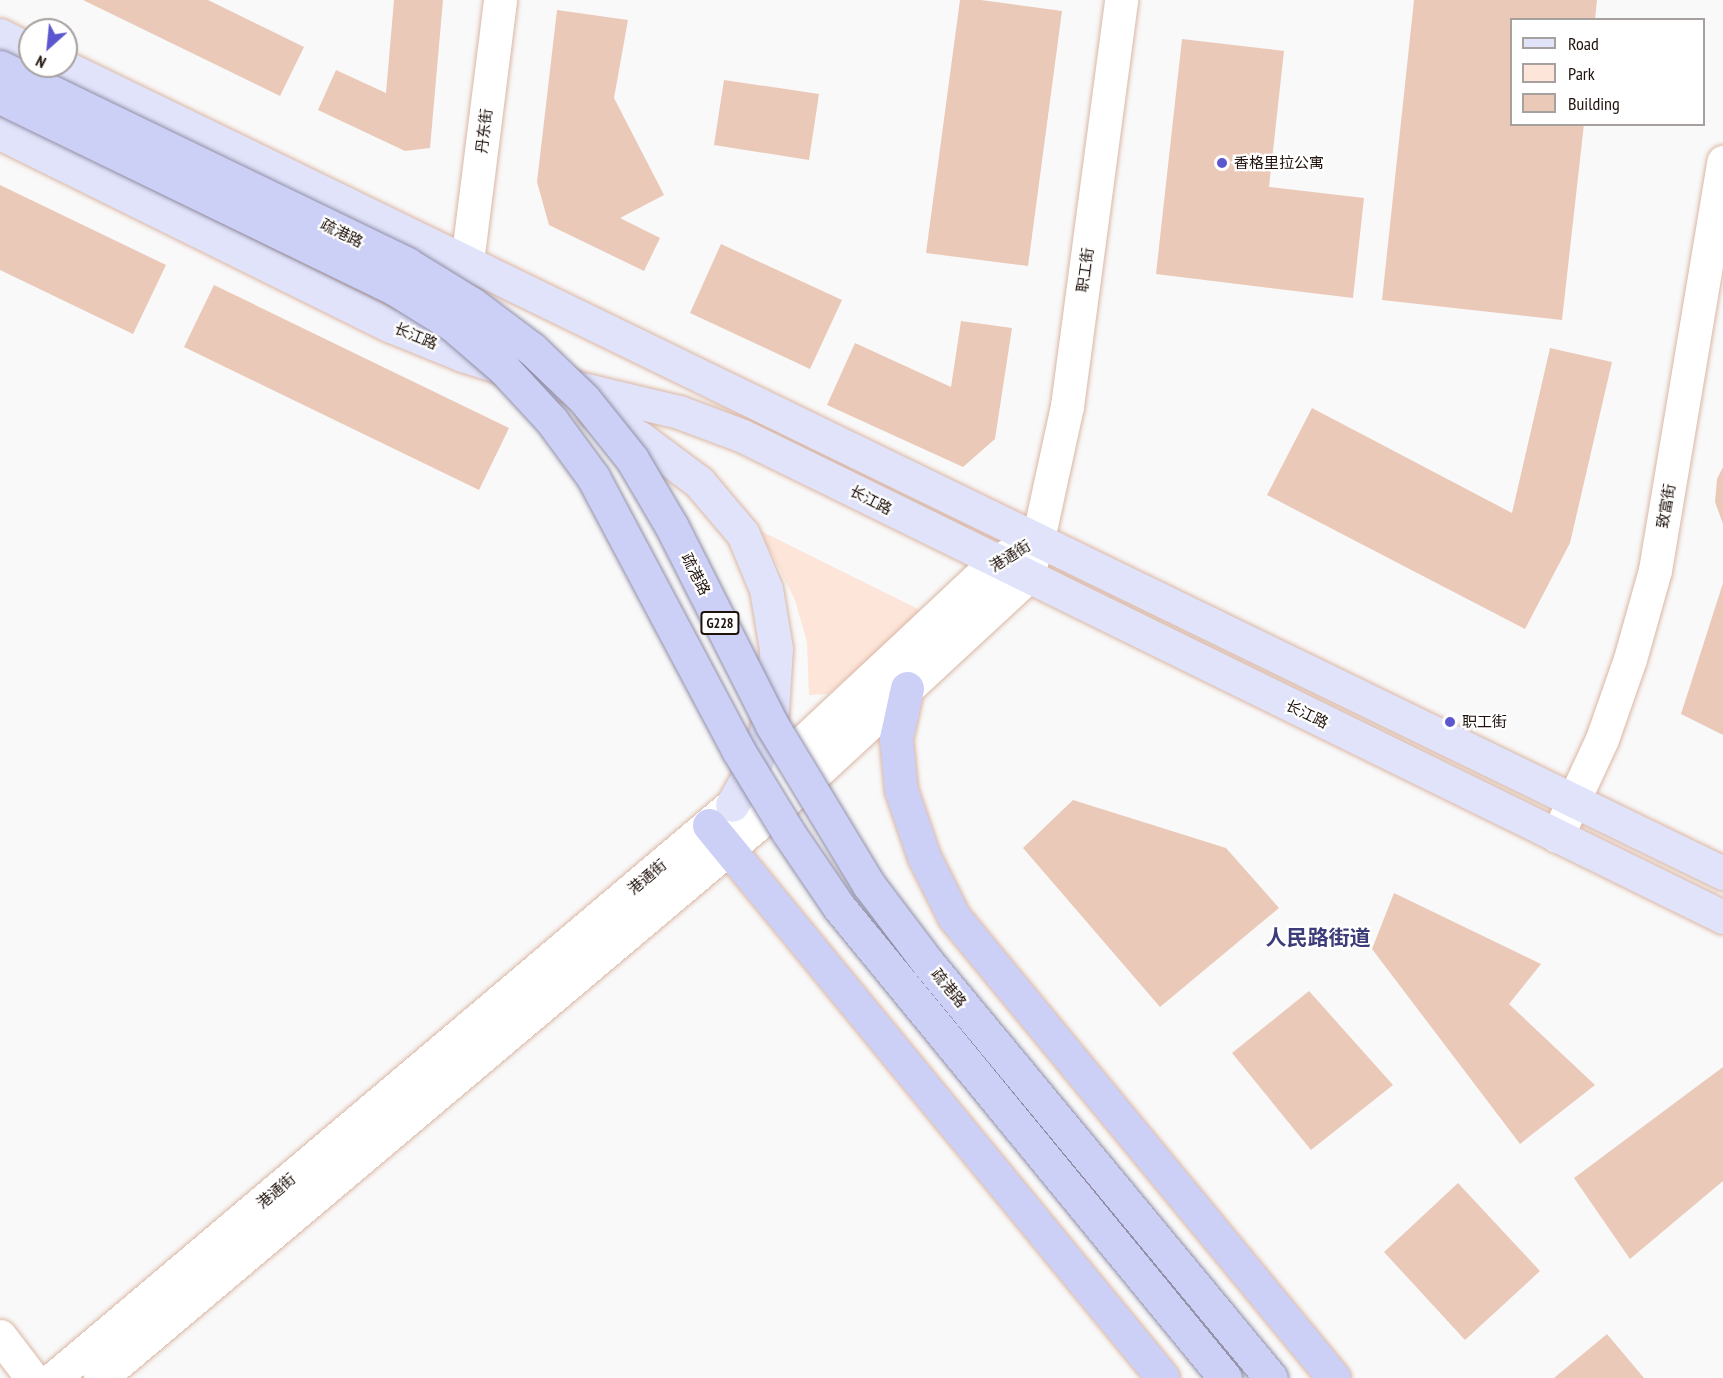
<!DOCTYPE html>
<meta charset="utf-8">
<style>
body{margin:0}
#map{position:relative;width:1723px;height:1378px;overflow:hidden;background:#f9f9f9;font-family:"PT Sans Narrow","Noto Sans SC",sans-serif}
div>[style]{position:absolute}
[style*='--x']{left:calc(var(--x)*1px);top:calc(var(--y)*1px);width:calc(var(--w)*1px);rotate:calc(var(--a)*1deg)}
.green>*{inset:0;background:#fde5d9}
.building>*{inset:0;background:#ebc9b9}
.roads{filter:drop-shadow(0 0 2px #dab6a4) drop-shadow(0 0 2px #dab6a4)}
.minor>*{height:33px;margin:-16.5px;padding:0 16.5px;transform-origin:16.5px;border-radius:16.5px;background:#fff}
.major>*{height:33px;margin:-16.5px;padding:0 16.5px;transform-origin:16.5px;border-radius:16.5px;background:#e0e3fa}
.highway>*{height:33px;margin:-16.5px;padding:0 16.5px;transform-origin:16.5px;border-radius:16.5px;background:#ccd0f7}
.bridges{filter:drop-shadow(0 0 2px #908ea5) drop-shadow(0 0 2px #908ea5)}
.highway-bridge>*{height:33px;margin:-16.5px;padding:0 16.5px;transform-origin:16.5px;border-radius:16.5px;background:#ccd0f7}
.dots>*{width:16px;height:16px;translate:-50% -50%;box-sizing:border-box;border:3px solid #fff;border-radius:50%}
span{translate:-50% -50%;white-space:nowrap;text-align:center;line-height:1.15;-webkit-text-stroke:4.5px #fff;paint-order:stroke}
.shield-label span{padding:2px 4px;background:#fff;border:2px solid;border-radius:4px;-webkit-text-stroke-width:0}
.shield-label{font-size:14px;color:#20130d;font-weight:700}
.street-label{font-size:15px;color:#20130d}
.poi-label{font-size:15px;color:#20130d}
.left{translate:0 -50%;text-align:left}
.district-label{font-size:21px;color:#3c3c78;font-weight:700}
.legend{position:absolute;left:1510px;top:18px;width:195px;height:108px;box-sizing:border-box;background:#fff;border:2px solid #a6a19e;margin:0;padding:8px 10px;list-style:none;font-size:18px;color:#20130d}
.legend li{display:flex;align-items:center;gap:12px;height:30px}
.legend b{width:30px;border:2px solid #a6a19e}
.north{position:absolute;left:18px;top:18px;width:60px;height:60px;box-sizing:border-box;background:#fff;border:2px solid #a6a19e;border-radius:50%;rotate:207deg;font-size:16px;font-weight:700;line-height:24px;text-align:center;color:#20130d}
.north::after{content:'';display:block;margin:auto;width:21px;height:27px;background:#5d57cf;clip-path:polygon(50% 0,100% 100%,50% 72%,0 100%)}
</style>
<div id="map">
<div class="green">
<div style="clip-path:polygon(753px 527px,924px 612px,828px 694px,809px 695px,807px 642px,795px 600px,771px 552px)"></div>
</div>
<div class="building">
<div style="clip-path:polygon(83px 0,208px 0,304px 47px,280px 96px)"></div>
<div style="clip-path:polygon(394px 0,443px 0,430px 148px,405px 151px,318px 110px,336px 70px,386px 93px)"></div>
<div style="clip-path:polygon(960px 0,981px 0,1062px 11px,1028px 266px,926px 253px)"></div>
<div style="clip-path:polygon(1414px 0,1597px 0,1595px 20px,1512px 20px,1512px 124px,1584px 124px,1562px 320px,1382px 300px)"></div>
<div style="clip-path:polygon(557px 10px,628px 20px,614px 98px,664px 195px,620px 218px,660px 238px,644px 271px,549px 225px,537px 182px)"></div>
<div style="clip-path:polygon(1182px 39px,1284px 51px,1269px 187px,1364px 198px,1353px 298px,1156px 274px)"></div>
<div style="clip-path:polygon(724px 80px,819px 94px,809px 160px,714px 145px)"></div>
<div style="clip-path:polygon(0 185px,166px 265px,133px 334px,0 270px)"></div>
<div style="clip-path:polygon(721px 244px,842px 300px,810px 369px,690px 313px)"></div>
<div style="clip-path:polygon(214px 285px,509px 428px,479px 490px,184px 347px)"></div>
<div style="clip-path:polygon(961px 321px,1012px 328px,995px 439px,963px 467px,827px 405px,855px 343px,951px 387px)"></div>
<div style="clip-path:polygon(1550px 348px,1612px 362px,1570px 543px,1525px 629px,1267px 495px,1312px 408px,1512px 513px)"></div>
<div style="clip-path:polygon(1723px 467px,1723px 524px,1715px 502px,1717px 479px)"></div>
<div style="clip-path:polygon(1723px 583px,1723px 735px,1681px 714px)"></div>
<div style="clip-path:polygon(1073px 800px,1226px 848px,1279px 908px,1160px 1007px,1023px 848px)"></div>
<div style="clip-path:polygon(1394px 893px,1541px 964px,1509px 1004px,1595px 1085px,1520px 1144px,1372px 949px)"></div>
<div style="clip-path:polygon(1309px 991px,1393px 1085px,1311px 1150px,1232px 1053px)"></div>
<div style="clip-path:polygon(1723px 1067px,1723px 1181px,1630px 1259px,1574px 1178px)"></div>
<div style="clip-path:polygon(1458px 1183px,1540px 1271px,1465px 1340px,1384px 1252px)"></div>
<div style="clip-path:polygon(1607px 1334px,1644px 1378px,1554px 1378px)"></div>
</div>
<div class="roads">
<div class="minor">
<div style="--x:467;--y:262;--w:264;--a:-82.8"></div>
<div style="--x:1557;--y:836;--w:107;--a:-65.1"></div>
<div style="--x:1602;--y:739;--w:85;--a:-70.7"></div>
<div style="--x:1630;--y:659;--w:92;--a:-74.3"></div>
<div style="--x:1655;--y:570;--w:414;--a:-80.5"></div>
<div style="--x:0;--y:1336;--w:53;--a:52.7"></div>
<div style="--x:54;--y:1378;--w:940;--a:-40.21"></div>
<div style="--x:772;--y:771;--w:306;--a:-43.1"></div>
<div style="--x:995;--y:562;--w:30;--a:-28"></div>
<div style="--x:100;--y:1378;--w:906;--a:-40.12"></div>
<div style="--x:793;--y:794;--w:319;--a:-42.8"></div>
<div style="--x:1027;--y:577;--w:40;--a:-74"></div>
<div style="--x:1038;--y:539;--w:136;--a:-77.7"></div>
<div style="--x:1067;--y:406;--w:410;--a:-82.4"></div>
</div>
<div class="major">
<div style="--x:0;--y:35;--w:34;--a:27"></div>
<div style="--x:63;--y:66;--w:1846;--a:25.93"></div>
<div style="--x:0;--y:133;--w:436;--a:26.3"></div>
<div style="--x:391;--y:326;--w:77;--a:22.2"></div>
<div style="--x:462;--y:355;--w:77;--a:17.3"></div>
<div style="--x:536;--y:378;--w:147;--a:13.4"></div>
<div style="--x:679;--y:412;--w:68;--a:20.6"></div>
<div style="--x:743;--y:436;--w:1092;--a:26.14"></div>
<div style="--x:594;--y:412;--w:53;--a:29.5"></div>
<div style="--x:640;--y:438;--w:74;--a:36.7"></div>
<div style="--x:699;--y:482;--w:68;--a:49.8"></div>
<div style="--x:743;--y:534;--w:60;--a:67.3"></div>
<div style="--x:766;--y:589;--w:61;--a:80.5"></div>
<div style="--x:776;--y:649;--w:62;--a:93.7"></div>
<div style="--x:772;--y:711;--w:54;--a:107.1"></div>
<div style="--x:756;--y:763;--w:48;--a:119.7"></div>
</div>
<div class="highway">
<div style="--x:907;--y:688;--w:52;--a:102.2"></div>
<div style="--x:896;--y:739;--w:51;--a:84.4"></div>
<div style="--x:901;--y:790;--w:71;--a:71.1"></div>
<div style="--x:924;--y:857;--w:67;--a:63.4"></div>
<div style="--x:954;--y:917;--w:597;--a:50.5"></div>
<div style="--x:709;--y:825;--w:715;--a:50.61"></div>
</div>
</div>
<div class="bridges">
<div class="highway-bridge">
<div style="--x:0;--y:67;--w:452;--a:25.8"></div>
<div style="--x:407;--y:264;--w:76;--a:31.6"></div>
<div style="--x:472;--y:304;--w:75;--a:36.9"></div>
<div style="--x:532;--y:349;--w:72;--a:43.9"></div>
<div style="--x:584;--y:399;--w:77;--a:51.3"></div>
<div style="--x:632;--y:459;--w:79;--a:59.5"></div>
<div style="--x:672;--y:527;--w:222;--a:63.2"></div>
<div style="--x:772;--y:725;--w:187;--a:58.8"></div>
<div style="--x:869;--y:885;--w:98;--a:52.9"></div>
<div style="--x:928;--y:963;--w:538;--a:50.43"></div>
<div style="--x:0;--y:97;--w:439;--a:25.9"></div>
<div style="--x:395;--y:289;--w:68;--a:31.8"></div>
<div style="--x:453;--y:325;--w:67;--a:40.8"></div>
<div style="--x:504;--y:369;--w:71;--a:47.3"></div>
<div style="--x:552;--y:421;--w:69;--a:53.8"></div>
<div style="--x:593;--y:477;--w:309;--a:62"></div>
<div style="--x:738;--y:750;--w:96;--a:58.6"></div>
<div style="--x:788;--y:832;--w:91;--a:55.8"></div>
<div style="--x:839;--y:907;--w:609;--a:50.66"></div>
</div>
</div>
<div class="dots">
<div style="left:1222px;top:163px;background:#5d57cf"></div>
<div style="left:1450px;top:722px;background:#5d57cf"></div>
</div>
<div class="shield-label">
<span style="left:720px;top:623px">G228</span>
</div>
<div class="street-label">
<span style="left:484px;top:131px;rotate:-83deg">丹东街</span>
<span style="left:342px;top:233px;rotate:26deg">疏港路</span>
<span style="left:1085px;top:270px;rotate:-82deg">职工街</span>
<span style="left:416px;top:336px;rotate:22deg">长江路</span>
<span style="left:871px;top:500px;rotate:27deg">长江路</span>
<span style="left:1666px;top:506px;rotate:-80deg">致富街</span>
<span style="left:1010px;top:556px;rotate:-32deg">港通街</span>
<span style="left:696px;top:574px;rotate:63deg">疏港路</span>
<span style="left:1307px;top:714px;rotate:26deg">长江路</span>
<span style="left:647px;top:877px;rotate:-40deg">港通街</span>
<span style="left:949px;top:988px;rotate:50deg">疏港路</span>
<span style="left:276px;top:1191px;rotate:-40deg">港通街</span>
</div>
<div class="poi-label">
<span class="left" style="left:1234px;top:163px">香格里拉公寓</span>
<span class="left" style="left:1462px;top:722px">职工街</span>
</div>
<div class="district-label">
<span style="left:1318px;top:938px">人民路街道</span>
</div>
<ul class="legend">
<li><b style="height:8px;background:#e0e3fa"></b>Road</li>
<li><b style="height:16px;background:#fde5d9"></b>Park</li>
<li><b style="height:16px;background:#ebc9b9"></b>Building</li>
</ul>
<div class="north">N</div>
</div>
